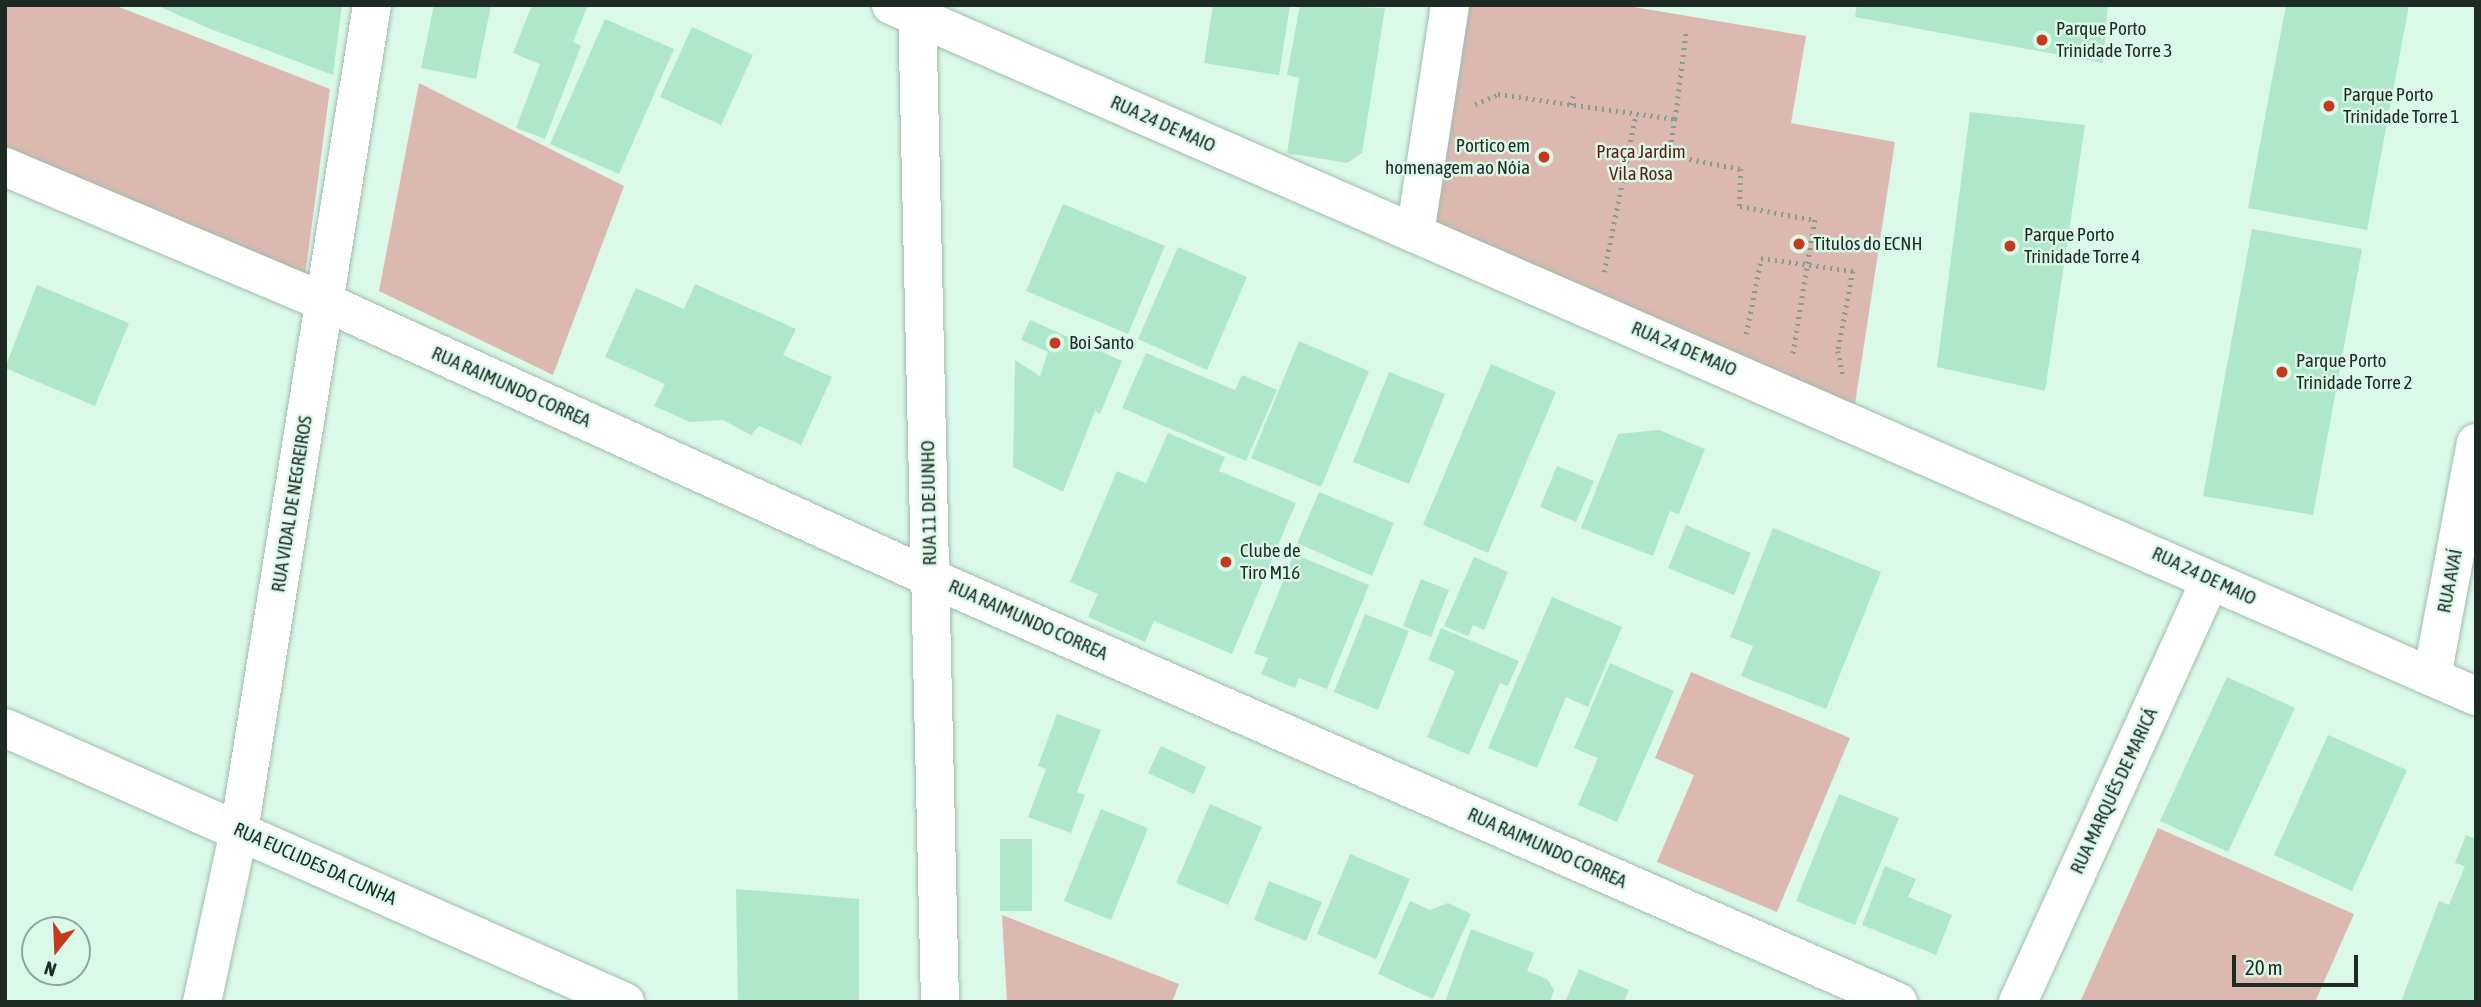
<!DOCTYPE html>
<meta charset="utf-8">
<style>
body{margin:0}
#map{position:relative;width:2481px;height:1007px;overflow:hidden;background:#dbf9e9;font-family:"Asap Condensed",sans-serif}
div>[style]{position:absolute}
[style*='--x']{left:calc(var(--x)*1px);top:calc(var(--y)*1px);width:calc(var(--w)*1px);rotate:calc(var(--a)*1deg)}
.green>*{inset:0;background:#dbb9b1}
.building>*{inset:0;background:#afe7cb}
.path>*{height:4.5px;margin-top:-2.25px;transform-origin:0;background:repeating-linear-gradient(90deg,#879d92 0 2px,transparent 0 7px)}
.roads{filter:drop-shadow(0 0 2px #a0bcad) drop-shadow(0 0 2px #a0bcad)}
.minor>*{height:38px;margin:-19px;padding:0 19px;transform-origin:19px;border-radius:19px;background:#fff}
.tertiary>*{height:38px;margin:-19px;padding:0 19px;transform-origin:19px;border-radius:19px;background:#fff}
.dots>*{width:19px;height:19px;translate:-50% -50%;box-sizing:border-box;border:4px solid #dbf9e9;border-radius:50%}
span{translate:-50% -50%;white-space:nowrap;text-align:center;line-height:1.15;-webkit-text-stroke:5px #dbf9e9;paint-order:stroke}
.poi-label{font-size:19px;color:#1e2a24}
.left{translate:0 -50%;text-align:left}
.right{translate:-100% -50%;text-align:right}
.street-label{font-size:19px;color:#1e2a24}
.park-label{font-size:19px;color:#5f1d11}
.frame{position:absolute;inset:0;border:7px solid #1e2a24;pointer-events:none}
.north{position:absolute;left:21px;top:916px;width:70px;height:70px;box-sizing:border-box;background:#dbf9e9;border:2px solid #8fa69a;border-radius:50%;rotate:198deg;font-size:19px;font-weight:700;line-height:28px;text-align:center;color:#1e2a24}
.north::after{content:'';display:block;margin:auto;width:24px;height:32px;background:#c53a1f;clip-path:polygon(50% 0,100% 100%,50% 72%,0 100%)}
.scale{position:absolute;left:2232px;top:955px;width:126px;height:32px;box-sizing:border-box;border:4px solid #1e2a24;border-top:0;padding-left:9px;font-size:21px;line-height:24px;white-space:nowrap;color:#1e2a24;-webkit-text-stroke:5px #dbf9e9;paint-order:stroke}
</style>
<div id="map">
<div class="green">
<div style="clip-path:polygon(5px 5px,114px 5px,330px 89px,305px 276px,5px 146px)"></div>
<div style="clip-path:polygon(1450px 5px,1622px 5px,1806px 36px,1791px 123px,1895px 142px,1853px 417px,1415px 234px)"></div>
<div style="clip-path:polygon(419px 83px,624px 186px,553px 375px,379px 291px)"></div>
<div style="clip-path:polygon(1691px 672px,1850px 738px,1777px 912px,1657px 862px,1694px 775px,1655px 758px)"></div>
<div style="clip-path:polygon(2158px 828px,2354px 914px,2315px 1002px,2080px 1002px)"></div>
<div style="clip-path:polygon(1002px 915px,1179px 984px,1172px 1002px,1007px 1002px)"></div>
</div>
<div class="building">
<div style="clip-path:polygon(156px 5px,342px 5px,333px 75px,208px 28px)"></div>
<div style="clip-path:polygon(434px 5px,491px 5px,476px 79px,421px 68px)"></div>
<div style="clip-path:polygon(532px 5px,588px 5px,573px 42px,581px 46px,545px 139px,516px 128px,540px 64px,513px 53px)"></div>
<div style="clip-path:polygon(1213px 5px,1290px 5px,1279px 75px,1204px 63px)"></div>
<div style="clip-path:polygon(1300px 5px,1385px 8px,1362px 153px,1347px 163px,1287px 153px,1299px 78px,1287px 75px)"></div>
<div style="clip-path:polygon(1857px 5px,2108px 5px,2103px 63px,1855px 17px)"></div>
<div style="clip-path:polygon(2286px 5px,2409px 5px,2367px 230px,2248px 208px)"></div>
<div style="clip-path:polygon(605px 19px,674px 49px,619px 174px,550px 144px)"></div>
<div style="clip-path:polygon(692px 27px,753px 55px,721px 125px,660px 97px)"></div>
<div style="clip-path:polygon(1970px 112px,2085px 125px,2045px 391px,1937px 367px)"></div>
<div style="clip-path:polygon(1063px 204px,1165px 246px,1128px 334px,1026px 291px)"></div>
<div style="clip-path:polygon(2252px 229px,2362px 249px,2313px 515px,2203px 496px)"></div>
<div style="clip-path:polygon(1178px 247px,1247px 277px,1207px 370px,1138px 339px)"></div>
<div style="clip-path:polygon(695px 284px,796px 329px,783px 355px,832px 377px,801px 445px,759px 426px,751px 435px,723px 420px,690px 422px,654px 406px,665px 384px,605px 357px,636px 288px,684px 309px)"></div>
<div style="clip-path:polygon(37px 285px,129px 323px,95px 406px,5px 368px)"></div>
<div style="clip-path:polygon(1030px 320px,1122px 361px,1100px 414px,1095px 411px,1063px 492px,1013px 467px,1015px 360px,1040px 376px,1048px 352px,1021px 340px)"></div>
<div style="clip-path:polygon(1299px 341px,1369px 371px,1321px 487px,1251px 458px)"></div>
<div style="clip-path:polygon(1146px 353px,1235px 390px,1242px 375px,1277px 390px,1246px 461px,1122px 408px)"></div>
<div style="clip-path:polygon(1491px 364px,1556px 392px,1488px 553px,1423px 525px)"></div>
<div style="clip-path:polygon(1389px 372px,1445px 394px,1409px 484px,1353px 462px)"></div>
<div style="clip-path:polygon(1659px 430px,1705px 449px,1679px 514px,1670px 511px,1653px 556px,1581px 528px,1618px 434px)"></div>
<div style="clip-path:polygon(1168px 433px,1225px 457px,1219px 471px,1296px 503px,1232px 654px,1154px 621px,1145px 642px,1088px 617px,1098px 594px,1070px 582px,1117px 471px,1146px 483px)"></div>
<div style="clip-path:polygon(1557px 466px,1594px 481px,1576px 522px,1540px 507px)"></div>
<div style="clip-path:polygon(1319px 492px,1394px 523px,1372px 576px,1297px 543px)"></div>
<div style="clip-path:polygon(1686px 525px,1751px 553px,1734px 595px,1668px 568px)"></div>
<div style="clip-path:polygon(1773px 528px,1881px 572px,1826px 709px,1741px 676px,1753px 646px,1730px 637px)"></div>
<div style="clip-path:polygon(1294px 554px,1369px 585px,1327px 689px,1299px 678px,1295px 688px,1261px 674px,1268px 658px,1254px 653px)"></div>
<div style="clip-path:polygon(1474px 557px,1508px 572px,1484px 630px,1473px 625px,1468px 636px,1444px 626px)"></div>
<div style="clip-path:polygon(1421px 579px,1449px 590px,1431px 637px,1403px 626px)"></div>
<div style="clip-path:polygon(1552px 597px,1622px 627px,1588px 707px,1566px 697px,1537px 768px,1488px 748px)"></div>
<div style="clip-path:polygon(1365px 614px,1409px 631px,1378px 710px,1334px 692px)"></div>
<div style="clip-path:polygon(1441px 628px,1519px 661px,1508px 686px,1500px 683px,1469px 755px,1427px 737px,1455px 671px,1428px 660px)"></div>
<div style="clip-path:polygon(1610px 663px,1674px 691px,1617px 822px,1578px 805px,1598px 758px,1574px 748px)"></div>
<div style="clip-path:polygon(2227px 677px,2295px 708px,2228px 852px,2160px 821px)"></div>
<div style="clip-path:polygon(1057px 714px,1101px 730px,1077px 792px,1085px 795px,1071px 833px,1028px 817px,1046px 769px,1038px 766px)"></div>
<div style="clip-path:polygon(2328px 735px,2407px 770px,2352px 891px,2274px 855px)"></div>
<div style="clip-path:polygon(1161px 746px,1206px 767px,1194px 794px,1148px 773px)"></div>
<div style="clip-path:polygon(1839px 794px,1899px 818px,1855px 925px,1796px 901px)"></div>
<div style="clip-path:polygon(1210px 804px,1262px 827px,1228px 905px,1176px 883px)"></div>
<div style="clip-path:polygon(1101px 809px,1148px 828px,1111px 920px,1064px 901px)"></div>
<div style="clip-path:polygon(2466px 835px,2476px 839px,2476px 1002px,2401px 1002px,2439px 901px,2449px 905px,2465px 866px,2455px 863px)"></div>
<div style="clip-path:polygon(1000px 839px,1032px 839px,1032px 911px,1000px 911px)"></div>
<div style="clip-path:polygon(1350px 854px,1410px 879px,1376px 959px,1317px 934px)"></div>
<div style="clip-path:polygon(1885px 866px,1916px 879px,1908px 897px,1952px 915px,1936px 955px,1862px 925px)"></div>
<div style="clip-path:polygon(1269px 881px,1322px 902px,1306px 941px,1254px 920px)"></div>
<div style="clip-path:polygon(736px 889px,859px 899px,859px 1002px,738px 1002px)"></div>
<div style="clip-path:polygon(1410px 901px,1430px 910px,1448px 903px,1471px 914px,1433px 999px,1378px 974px)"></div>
<div style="clip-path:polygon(1471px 929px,1534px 953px,1527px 971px,1547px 979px,1554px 990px,1550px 1002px,1445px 1002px)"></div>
<div style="clip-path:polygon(1579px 969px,1629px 990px,1624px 1002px,1565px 1002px)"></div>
</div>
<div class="path">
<div style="--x:1475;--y:104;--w:25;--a:-23"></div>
<div style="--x:1498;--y:94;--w:179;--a:8"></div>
<div style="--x:1675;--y:119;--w:36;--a:99"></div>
<div style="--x:1669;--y:155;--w:73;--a:11"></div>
<div style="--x:1741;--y:169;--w:37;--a:92"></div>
<div style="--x:1740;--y:206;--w:76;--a:10.6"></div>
<div style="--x:1815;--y:220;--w:136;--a:99.3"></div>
<div style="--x:1571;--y:105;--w:14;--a:-78"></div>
<div style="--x:1675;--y:119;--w:89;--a:-82.9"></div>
<div style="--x:1604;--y:272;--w:161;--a:-78.6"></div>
<div style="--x:1746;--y:334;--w:77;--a:-78.8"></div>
<div style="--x:1761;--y:258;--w:93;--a:8"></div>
<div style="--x:1853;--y:271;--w:81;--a:100.6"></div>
<div style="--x:1838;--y:351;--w:24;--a:78"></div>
</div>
<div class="roads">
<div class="minor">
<div style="--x:5;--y:167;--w:347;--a:22.9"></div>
<div style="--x:325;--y:302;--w:666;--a:24.49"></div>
<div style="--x:931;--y:578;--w:1056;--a:23.68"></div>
<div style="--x:5;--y:728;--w:678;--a:23.84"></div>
<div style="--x:202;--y:1002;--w:175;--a:-77.8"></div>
<div style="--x:239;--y:831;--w:837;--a:-80.85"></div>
<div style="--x:2018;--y:1002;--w:463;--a:-65.5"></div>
</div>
<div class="tertiary">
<div style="--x:891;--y:5;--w:1729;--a:23.56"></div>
<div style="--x:917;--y:5;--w:997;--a:88.68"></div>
<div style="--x:1415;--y:234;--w:232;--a:-81.3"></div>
<div style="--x:2432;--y:677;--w:238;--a:-79.4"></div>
</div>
</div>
<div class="dots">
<div style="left:2042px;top:40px;background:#c53a1f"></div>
<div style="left:2329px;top:106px;background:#c53a1f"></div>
<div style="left:1544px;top:157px;background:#c53a1f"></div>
<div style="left:1799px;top:244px;background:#c53a1f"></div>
<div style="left:2010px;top:246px;background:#c53a1f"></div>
<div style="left:1055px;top:343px;background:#c53a1f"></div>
<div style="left:2282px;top:372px;background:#c53a1f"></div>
<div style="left:1226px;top:562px;background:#c53a1f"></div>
</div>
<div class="poi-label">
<span class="left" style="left:2056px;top:40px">Parque Porto<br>Trinidade Torre 3</span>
<span class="left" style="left:2343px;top:106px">Parque Porto<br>Trinidade Torre 1</span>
<span class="right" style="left:1530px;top:157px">Portico em<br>homenagem ao Nóia</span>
<span class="left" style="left:2024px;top:246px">Parque Porto<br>Trinidade Torre 4</span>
<span class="left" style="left:1813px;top:244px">Titulos do ECNH</span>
<span class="left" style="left:1069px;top:343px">Boi Santo</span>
<span class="left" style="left:2296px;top:372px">Parque Porto<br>Trinidade Torre 2</span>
<span class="left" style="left:1240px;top:562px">Clube de<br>Tiro M16</span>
</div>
<div class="street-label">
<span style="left:1163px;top:124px;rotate:24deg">RUA 24 DE MAIO</span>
<span style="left:1684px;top:349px;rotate:23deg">RUA 24 DE MAIO</span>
<span style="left:511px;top:387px;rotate:24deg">RUA RAIMUNDO CORREA</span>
<span style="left:929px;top:503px;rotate:-91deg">RUA 11 DE JUNHO</span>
<span style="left:292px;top:504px;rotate:-81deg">RUA VIDAL DE NEGREIROS</span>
<span style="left:2204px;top:576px;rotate:25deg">RUA 24 DE MAIO</span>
<span style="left:2450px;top:581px;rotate:-79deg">RUA AVAÍ</span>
<span style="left:1028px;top:620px;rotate:24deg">RUA RAIMUNDO CORREA</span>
<span style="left:2114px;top:791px;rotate:-65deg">RUA MARQUÊS DE MARICÁ</span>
<span style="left:1547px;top:848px;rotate:24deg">RUA RAIMUNDO CORREA</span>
<span style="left:315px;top:864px;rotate:24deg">RUA EUCLIDES DA CUNHA</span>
</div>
<div class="park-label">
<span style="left:1641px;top:163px">Praça Jardim<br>Vila Rosa</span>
</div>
<div class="frame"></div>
<div class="north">N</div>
<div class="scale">20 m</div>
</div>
